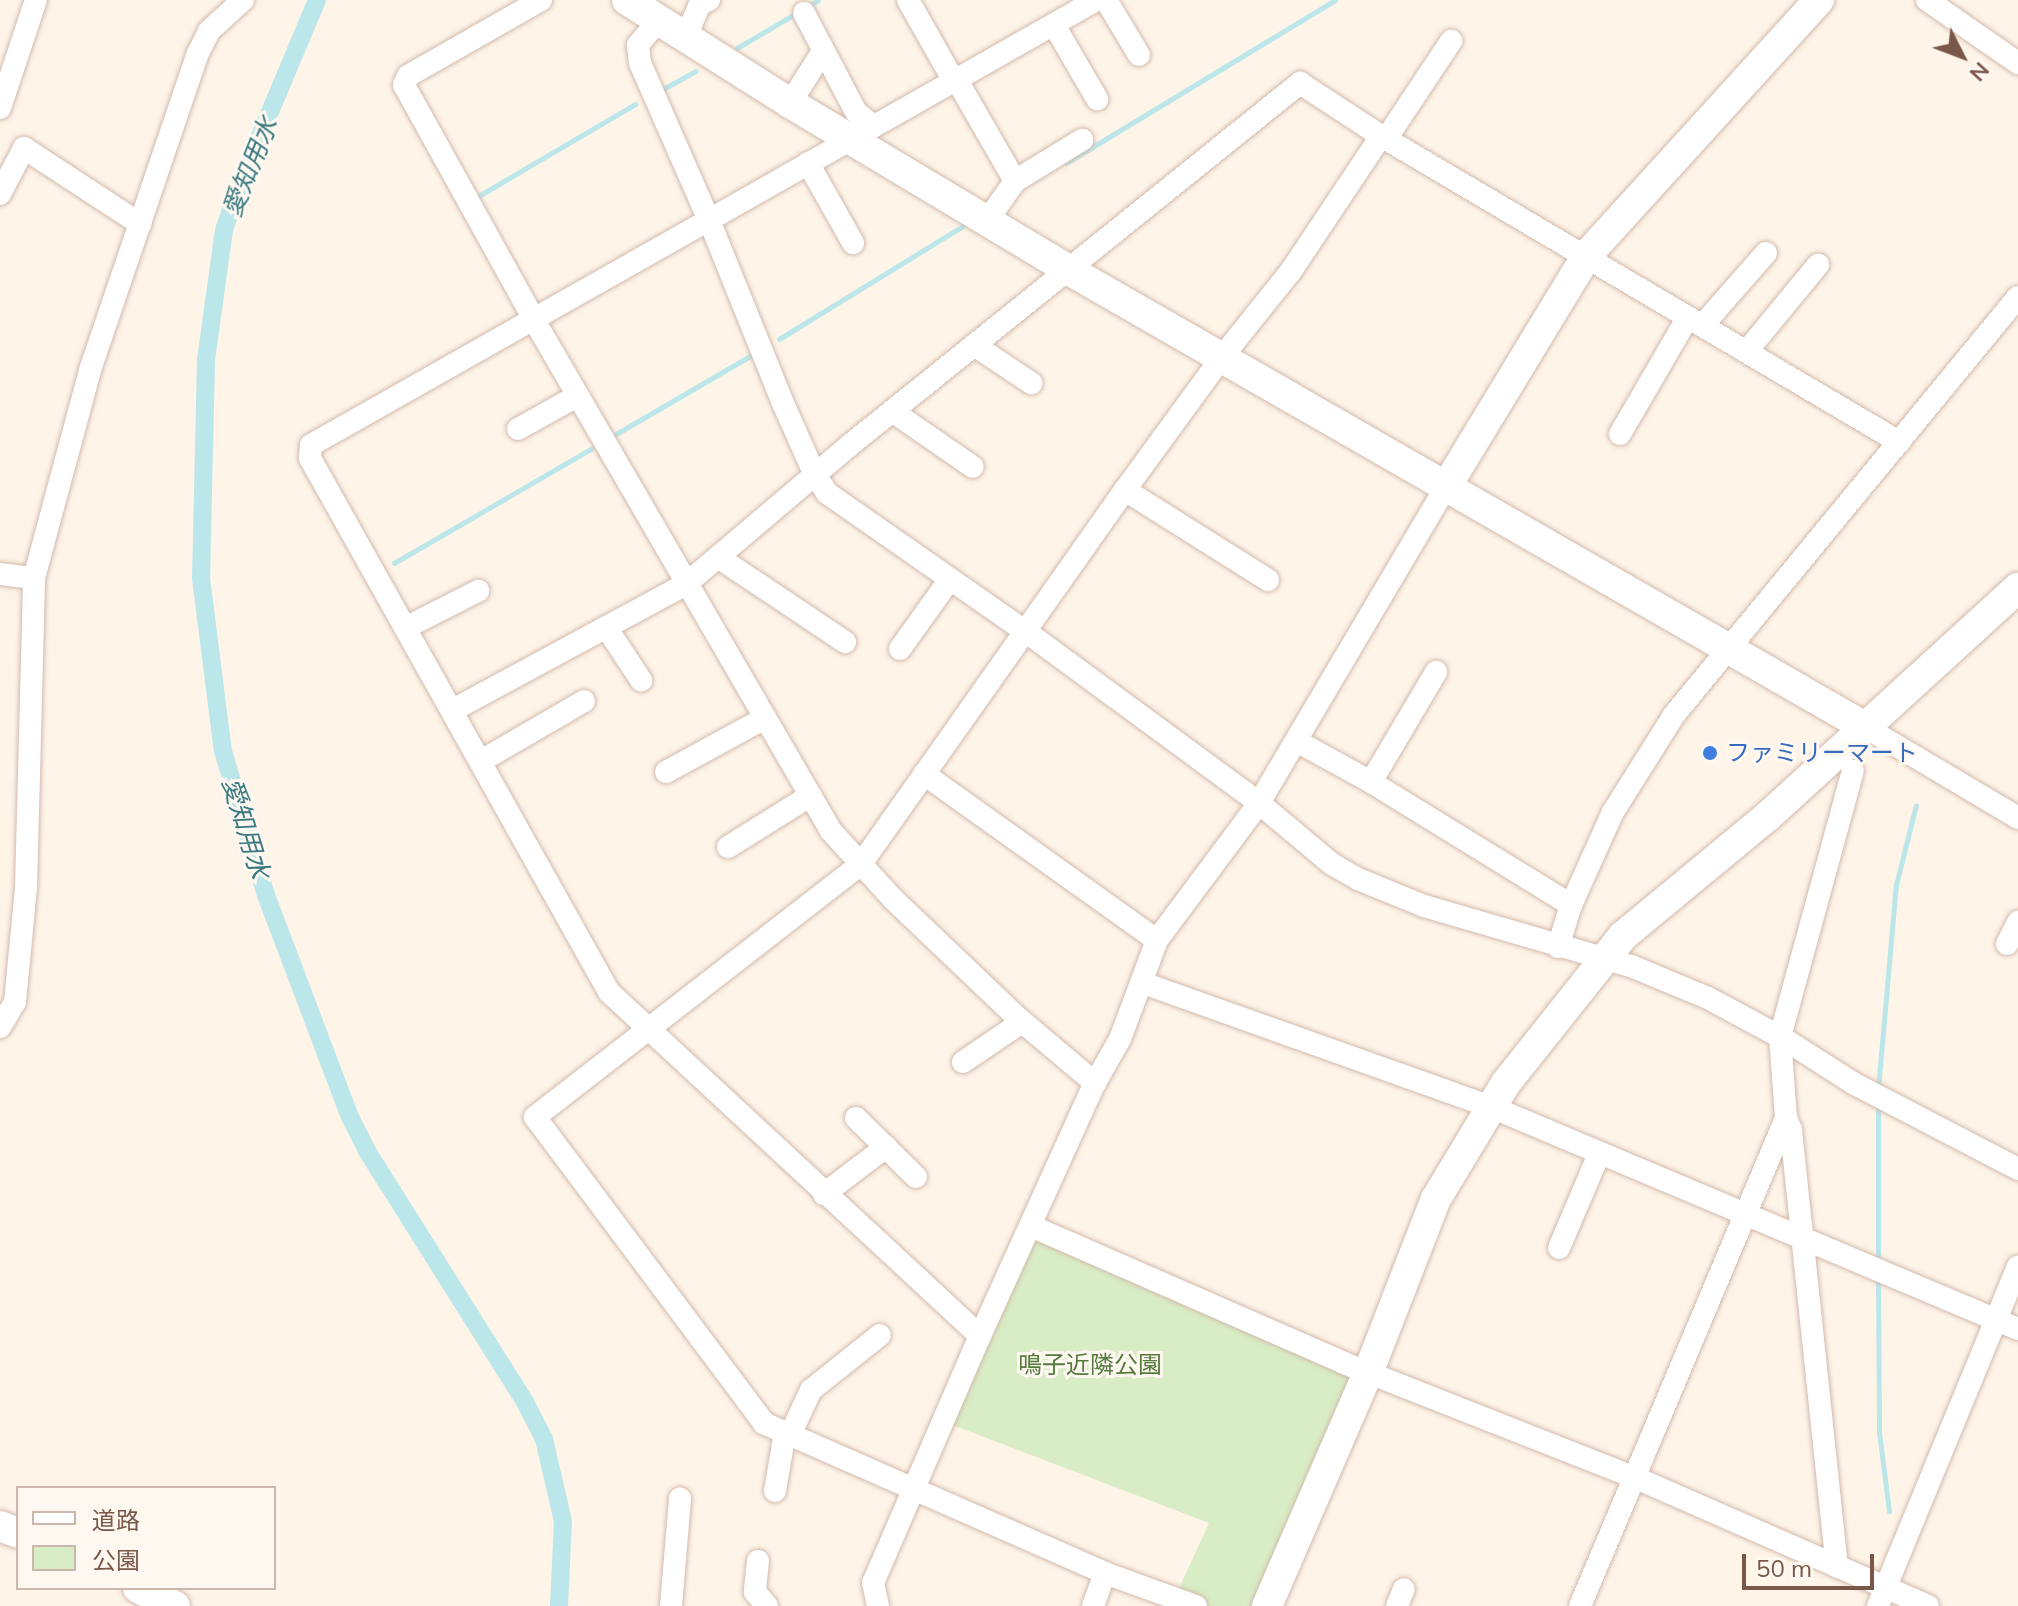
<!DOCTYPE html>
<meta charset="utf-8">
<style>
body{margin:0}
#map{position:relative;width:2018px;height:1606px;overflow:hidden;background:#fef4e8;font-family:Mulish,"Noto Sans JP",sans-serif}
div>[style]{position:absolute}
[style*='--x']{left:calc(var(--x)*1px);top:calc(var(--y)*1px);width:calc(var(--w)*1px);rotate:calc(var(--a)*1deg)}
.green>*{inset:0;background:#d8edc5}
.stream>*{height:5px;margin:-2.5px;padding:0 2.5px;transform-origin:2.5px;border-radius:2.5px;background:#bbe6ea}
.canal>*{height:18px;margin:-9px;padding:0 9px;transform-origin:9px;border-radius:9px;background:#bbe6ea}
.roads{filter:drop-shadow(0 0 2px #d2baac) drop-shadow(0 0 2px #d2baac)}
.street>*{height:22px;margin:-11px;padding:0 11px;transform-origin:11px;border-radius:11px;background:#fff}
.secondary>*{height:30px;margin:-15px;padding:0 15px;transform-origin:15px;border-radius:15px;background:#fff}
.dots>*{width:22px;height:22px;translate:-50% -50%;box-sizing:border-box;border:4px solid #fff8f0;border-radius:50%}
span{translate:-50% -50%;white-space:nowrap;text-align:center;line-height:1.15;-webkit-text-stroke:6px #fff8f0;paint-order:stroke}
.shop-label{font-size:24px;color:#366cbe}
.left{translate:0 -50%;text-align:left}
.park-label{font-size:24px;color:#547b3d}
.water-label{font-size:26px;color:#3b7a81;font-style:italic}
.legend{position:absolute;left:16px;top:1486px;width:260px;height:104px;box-sizing:border-box;background:#fff8f0;border:2px solid #cab8ad;margin:0;padding:10px 14px;list-style:none;font-size:24px;color:#7b5749}
.legend li{display:flex;align-items:center;gap:16px;height:40px}
.legend b{width:40px;border:2px solid #cab8ad}
.north{position:absolute;left:1922px;top:16px;width:80px;height:80px;-webkit-text-stroke:6px #fff8f0;paint-order:stroke;rotate:132deg;font-size:22px;font-weight:700;line-height:32px;text-align:center;color:#7b5749}
.north::after{content:'';display:block;margin:auto;width:28px;height:36px;background:#7b5749;clip-path:polygon(50% 0,100% 100%,50% 72%,0 100%)}
.scale{position:absolute;left:1742px;top:1554px;width:132px;height:36px;box-sizing:border-box;border:4px solid #7b5749;border-top:0;padding-left:10px;font-size:24px;line-height:28px;white-space:nowrap;color:#7b5749;-webkit-text-stroke:6px #fff8f0;paint-order:stroke}
</style>
<div id="map">
<div class="green">
<div style="clip-path:polygon(1031px 1226px,1368px 1373px,1267px 1606px,1196px 1606px,1175px 1597px,1209px 1523px,945px 1422px)"></div>
</div>
<div class="stream">
<div style="--x:807;--y:7;--w:13;--a:-32"></div>
<div style="--x:737;--y:48;--w:71;--a:-30.5"></div>
<div style="--x:663;--y:89;--w:37;--a:-29"></div>
<div style="--x:1066;--y:163;--w:315;--a:-31.2"></div>
<div style="--x:475;--y:198;--w:186;--a:-30.4"></div>
<div style="--x:779;--y:339;--w:217;--a:-31.6"></div>
<div style="--x:616;--y:434;--w:157;--a:-30.2"></div>
<div style="--x:394;--y:563;--w:228;--a:-30.1"></div>
<div style="--x:1878;--y:1089;--w:205;--a:-85"></div>
<div style="--x:1896;--y:885;--w:82;--a:-76"></div>
<div style="--x:1878;--y:1103;--w:162;--a:90"></div>
<div style="--x:1878;--y:1279;--w:153;--a:89.6"></div>
<div style="--x:1879;--y:1432;--w:80;--a:82.8"></div>
</div>
<div class="canal">
<div style="--x:317;--y:0;--w:202;--a:112.8"></div>
<div style="--x:239;--y:186;--w:46;--a:108.8"></div>
<div style="--x:224;--y:230;--w:131;--a:97.9"></div>
<div style="--x:206;--y:360;--w:218;--a:91.3"></div>
<div style="--x:201;--y:578;--w:174;--a:82.8"></div>
<div style="--x:223;--y:751;--w:150;--a:73.4"></div>
<div style="--x:266;--y:895;--w:237;--a:69.3"></div>
<div style="--x:350;--y:1117;--w:38;--a:63"></div>
<div style="--x:367;--y:1151;--w:297;--a:57.8"></div>
<div style="--x:525;--y:1402;--w:42;--a:62.8"></div>
<div style="--x:544;--y:1439;--w:84;--a:77"></div>
<div style="--x:563;--y:1521;--w:85;--a:92.7"></div>
</div>
<div class="roads">
<div class="street">
<div style="--x:541;--y:0;--w:153;--a:150.3"></div>
<div style="--x:408;--y:76;--w:10;--a:114"></div>
<div style="--x:404;--y:85;--w:269;--a:61"></div>
<div style="--x:534;--y:320;--w:591;--a:59.83"></div>
<div style="--x:831;--y:831;--w:93;--a:47.6"></div>
<div style="--x:894;--y:900;--w:171;--a:43.6"></div>
<div style="--x:1018;--y:1018;--w:101;--a:40.2"></div>
<div style="--x:908;--y:0;--w:95;--a:60.5"></div>
<div style="--x:1106;--y:0;--w:64;--a:59"></div>
<div style="--x:1927;--y:0;--w:111;--a:34.7"></div>
<div style="--x:804;--y:13;--w:112;--a:62.3"></div>
<div style="--x:856;--y:112;--w:22;--a:39"></div>
<div style="--x:659;--y:20;--w:33;--a:130"></div>
<div style="--x:638;--y:45;--w:18;--a:84"></div>
<div style="--x:640;--y:63;--w:171;--a:66.3"></div>
<div style="--x:709;--y:220;--w:446;--a:-29.6"></div>
<div style="--x:1054;--y:25;--w:86;--a:59.8"></div>
<div style="--x:680;--y:30;--w:12;--a:-24"></div>
<div style="--x:691;--y:25;--w:23;--a:-67"></div>
<div style="--x:700;--y:4;--w:10;--a:-24"></div>
<div style="--x:958;--y:82;--w:114;--a:60.1"></div>
<div style="--x:790;--y:103;--w:59;--a:-57.4"></div>
<div style="--x:0;--y:108;--w:114;--a:-71.6"></div>
<div style="--x:1386;--y:139;--w:118;--a:-56.4"></div>
<div style="--x:808;--y:163;--w:92;--a:60.6"></div>
<div style="--x:0;--y:194;--w:52;--a:-62.4"></div>
<div style="--x:24;--y:148;--w:139;--a:33.2"></div>
<div style="--x:987;--y:221;--w:49;--a:-55"></div>
<div style="--x:1015;--y:181;--w:79;--a:-31.5"></div>
<div style="--x:1702;--y:326;--w:97;--a:-48.8"></div>
<div style="--x:974;--y:345;--w:69;--a:33.7"></div>
<div style="--x:1747;--y:351;--w:112;--a:-50.5"></div>
<div style="--x:892;--y:411;--w:98;--a:34.7"></div>
<div style="--x:518;--y:429;--w:68;--a:-29.2"></div>
<div style="--x:1620;--y:434;--w:135;--a:-59.8"></div>
<div style="--x:1125;--y:490;--w:169;--a:32.2"></div>
<div style="--x:718;--y:557;--w:153;--a:33.8"></div>
<div style="--x:0;--y:574;--w:34;--a:7"></div>
<div style="--x:407;--y:627;--w:80;--a:-26.9"></div>
<div style="--x:606;--y:627;--w:64;--a:56.6"></div>
<div style="--x:900;--y:649;--w:86;--a:-54.5"></div>
<div style="--x:453;--y:710;--w:265;--a:-28.4"></div>
<div style="--x:686;--y:584;--w:215;--a:-40.3"></div>
<div style="--x:850;--y:445;--w:578;--a:-38.81"></div>
<div style="--x:1300;--y:83;--w:97;--a:33.2"></div>
<div style="--x:1381;--y:136;--w:602;--a:30.57"></div>
<div style="--x:1865;--y:727;--w:178;--a:30.7"></div>
<div style="--x:1298;--y:742;--w:83;--a:28.7"></div>
<div style="--x:1371;--y:782;--w:235;--a:31.6"></div>
<div style="--x:481;--y:761;--w:119;--a:-30.2"></div>
<div style="--x:666;--y:772;--w:113;--a:-28.6"></div>
<div style="--x:924;--y:774;--w:286;--a:35.5"></div>
<div style="--x:1371;--y:782;--w:128;--a:-59.4"></div>
<div style="--x:728;--y:847;--w:94;--a:-32"></div>
<div style="--x:2007;--y:944;--w:25;--a:-63"></div>
<div style="--x:1558;--y:947;--w:44;--a:-72.8"></div>
<div style="--x:1571;--y:905;--w:102;--a:-65.7"></div>
<div style="--x:1613;--y:812;--w:115;--a:-57.8"></div>
<div style="--x:1674;--y:715;--w:541;--a:-50.55"></div>
<div style="--x:1143;--y:983;--w:367;--a:19.6"></div>
<div style="--x:1489;--y:1106;--w:574;--a:22.86"></div>
<div style="--x:0;--y:1027;--w:29;--a:-59"></div>
<div style="--x:15;--y:1002;--w:115;--a:-84.5"></div>
<div style="--x:26;--y:888;--w:310;--a:-88.5"></div>
<div style="--x:34;--y:578;--w:215;--a:-74.9"></div>
<div style="--x:90;--y:370;--w:333;--a:-71.2"></div>
<div style="--x:197;--y:55;--w:27;--a:-63"></div>
<div style="--x:209;--y:31;--w:46;--a:-42.4"></div>
<div style="--x:963;--y:1062;--w:71;--a:-34.1"></div>
<div style="--x:856;--y:1118;--w:84;--a:44.5"></div>
<div style="--x:1786;--y:1118;--w:13;--a:67"></div>
<div style="--x:1791;--y:1130;--w:439;--a:84"></div>
<div style="--x:824;--y:1194;--w:78;--a:-37.2"></div>
<div style="--x:1031;--y:1226;--w:342;--a:23.6"></div>
<div style="--x:1344;--y:1363;--w:312;--a:21.5"></div>
<div style="--x:1634;--y:1477;--w:321;--a:23.7"></div>
<div style="--x:1559;--y:1248;--w:102;--a:-66.9"></div>
<div style="--x:980;--y:1336;--w:506;--a:-137.16"></div>
<div style="--x:609;--y:992;--w:612;--a:-119.25"></div>
<div style="--x:310;--y:458;--w:13;--a:-86"></div>
<div style="--x:311;--y:445;--w:457;--a:-29.5"></div>
<div style="--x:709;--y:220;--w:195;--a:68"></div>
<div style="--x:782;--y:401;--w:81;--a:66"></div>
<div style="--x:815;--y:475;--w:22;--a:56"></div>
<div style="--x:827;--y:493;--w:241;--a:34.9"></div>
<div style="--x:1025;--y:631;--w:290;--a:36.3"></div>
<div style="--x:1259;--y:803;--w:95;--a:39.9"></div>
<div style="--x:1332;--y:864;--w:30;--a:30"></div>
<div style="--x:1358;--y:879;--w:71;--a:22.2"></div>
<div style="--x:1424;--y:906;--w:216;--a:16.2"></div>
<div style="--x:1631;--y:966;--w:83;--a:22.6"></div>
<div style="--x:1708;--y:998;--w:86;--a:28.3"></div>
<div style="--x:1784;--y:1039;--w:82;--a:32.5"></div>
<div style="--x:1853;--y:1083;--w:186;--a:27.5"></div>
<div style="--x:790;--y:1435;--w:50;--a:-65"></div>
<div style="--x:811;--y:1390;--w:88;--a:-38.6"></div>
<div style="--x:775;--y:1491;--w:60;--a:-80.4"></div>
<div style="--x:758;--y:1561;--w:31;--a:96"></div>
<div style="--x:755;--y:1592;--w:18;--a:49"></div>
<div style="--x:671;--y:1606;--w:108;--a:-85.2"></div>
<div style="--x:878;--y:1606;--w:24;--a:-102"></div>
<div style="--x:873;--y:1583;--w:269;--a:-66.6"></div>
<div style="--x:980;--y:1336;--w:278;--a:-65.6"></div>
<div style="--x:1095;--y:1083;--w:51;--a:-60.4"></div>
<div style="--x:1120;--y:1039;--w:106;--a:-69.5"></div>
<div style="--x:1157;--y:940;--w:171;--a:-53.3"></div>
<div style="--x:1259;--y:803;--w:367;--a:-59.4"></div>
<div style="--x:1093;--y:1606;--w:35;--a:-70"></div>
<div style="--x:1196;--y:1606;--w:97;--a:-160.1"></div>
<div style="--x:1105;--y:1573;--w:373;--a:-156.3"></div>
<div style="--x:764;--y:1423;--w:382;--a:-126.8"></div>
<div style="--x:535;--y:1117;--w:413;--a:-37.8"></div>
<div style="--x:861;--y:864;--w:458;--a:-54.8"></div>
<div style="--x:1125;--y:490;--w:165;--a:-53.9"></div>
<div style="--x:1222;--y:357;--w:110;--a:-51.3"></div>
<div style="--x:1291;--y:271;--w:162;--a:-56.3"></div>
<div style="--x:1397;--y:1606;--w:18;--a:-68"></div>
<div style="--x:1580;--y:1606;--w:530;--a:-67.11"></div>
<div style="--x:1786;--y:1118;--w:81;--a:-94.2"></div>
<div style="--x:1780;--y:1037;--w:276;--a:-74.7"></div>
<div style="--x:1878;--y:1606;--w:367;--a:-67.6"></div>
</div>
<div class="secondary">
<div style="--x:627;--y:0;--w:193;--a:32.3"></div>
<div style="--x:790;--y:103;--w:323;--a:30.9"></div>
<div style="--x:1067;--y:269;--w:920;--a:29.85"></div>
<div style="--x:1446;--y:487;--w:271;--a:-58.7"></div>
<div style="--x:1587;--y:255;--w:345;--a:-47.7"></div>
<div style="--x:0;--y:1526;--w:19;--a:21"></div>
<div style="--x:138;--y:1588;--w:41;--a:25.9"></div>
<div style="--x:1267;--y:1606;--w:254;--a:-66.6"></div>
<div style="--x:1368;--y:1373;--w:187;--a:-68.7"></div>
<div style="--x:1436;--y:1199;--w:135;--a:-58.9"></div>
<div style="--x:1506;--y:1083;--w:188;--a:-51.5"></div>
<div style="--x:1623;--y:936;--w:187;--a:-39.6"></div>
<div style="--x:1767;--y:817;--w:340;--a:-42.4"></div>
</div>
</div>
<div class="dots">
<div style="left:1710px;top:753px;background:#3f7fe0"></div>
</div>
<div class="shop-label">
<span class="left" style="left:1726px;top:753px">ファミリーマート</span>
</div>
<div class="park-label">
<span style="left:1090px;top:1365px">鳴子近隣公園</span>
</div>
<div class="water-label">
<span style="left:250px;top:167px;rotate:-68deg">愛知用水</span>
<span style="left:246px;top:828px;rotate:73deg">愛知用水</span>
</div>
<ul class="legend">
<li><b style="height:10px;background:#fff"></b>道路</li>
<li><b style="height:22px;background:#d8edc5"></b>公園</li>
</ul>
<div class="north">N</div>
<div class="scale">50 m</div>
</div>
